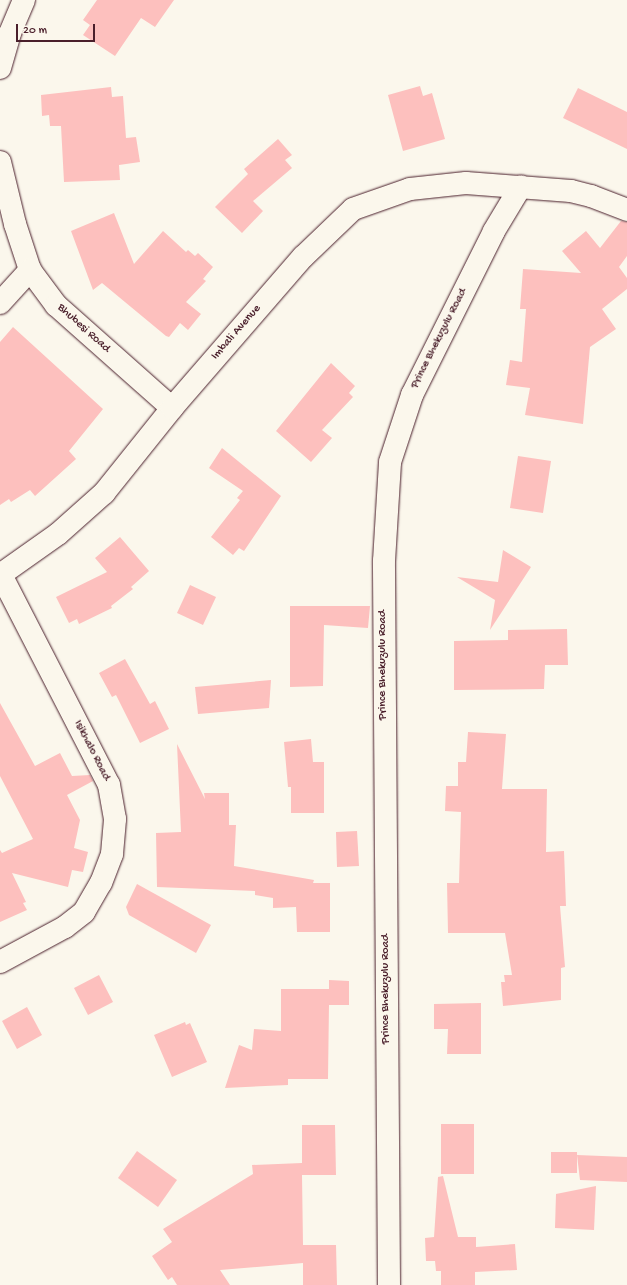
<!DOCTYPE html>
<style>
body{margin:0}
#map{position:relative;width:627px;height:1285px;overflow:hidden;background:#fbf7ec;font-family:"Gochi Hand",sans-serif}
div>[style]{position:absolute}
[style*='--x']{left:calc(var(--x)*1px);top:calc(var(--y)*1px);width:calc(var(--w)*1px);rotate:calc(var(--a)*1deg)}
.building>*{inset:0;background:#fdc0be}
.roads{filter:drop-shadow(0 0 1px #4a1f2b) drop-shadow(0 0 1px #4a1f2b)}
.street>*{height:22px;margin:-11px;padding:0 11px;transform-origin:11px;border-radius:11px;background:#fbf7ec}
span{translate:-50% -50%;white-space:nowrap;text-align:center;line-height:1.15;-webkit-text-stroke:4px #fbf7ec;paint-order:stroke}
.street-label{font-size:12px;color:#4a1f2b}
.scale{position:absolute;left:16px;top:24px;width:79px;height:18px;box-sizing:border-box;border:2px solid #4a1f2b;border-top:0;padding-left:5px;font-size:12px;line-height:14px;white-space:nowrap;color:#4a1f2b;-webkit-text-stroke:3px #fbf7ec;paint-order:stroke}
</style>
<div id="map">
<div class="building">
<div style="clip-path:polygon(97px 0,174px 0,155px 27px,141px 18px,115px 56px,83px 35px,90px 25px,83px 20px)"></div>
<div style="clip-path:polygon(420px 86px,423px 96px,432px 93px,445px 139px,403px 151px,388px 95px)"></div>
<div style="clip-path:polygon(111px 87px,112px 97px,123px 96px,126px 138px,136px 137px,140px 162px,119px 165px,120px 180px,64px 182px,61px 126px,50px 126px,49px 115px,42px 116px,41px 95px)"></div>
<div style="clip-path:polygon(578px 88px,627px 112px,627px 149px,563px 118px)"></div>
<div style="clip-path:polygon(278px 139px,292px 155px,285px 160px,292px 168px,253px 201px,263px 211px,242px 233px,215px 207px,248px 174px,244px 169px)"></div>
<div style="clip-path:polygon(114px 213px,134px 264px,163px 231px,186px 252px,188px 250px,195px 256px,198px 253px,213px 267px,203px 279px,206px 281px,186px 302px,201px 314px,188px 330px,180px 323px,169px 337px,166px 336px,102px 283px,93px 290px,71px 231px)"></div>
<div style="clip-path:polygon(621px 221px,627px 222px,627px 256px,619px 267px,627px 278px,627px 289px,602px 309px,616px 329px,590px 347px,583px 424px,525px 415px,530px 388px,506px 385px,510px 360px,522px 362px,526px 309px,520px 309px,523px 269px,581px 273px,562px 251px,586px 231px,600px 248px)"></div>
<div style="clip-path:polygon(13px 327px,103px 409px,69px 451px,76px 459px,35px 496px,30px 490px,11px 502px,9px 499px,0 505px,0 342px)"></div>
<div style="clip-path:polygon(331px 363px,355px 386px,349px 393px,353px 397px,322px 430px,332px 438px,311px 462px,276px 431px)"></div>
<div style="clip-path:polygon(222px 448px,281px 496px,244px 551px,239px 548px,233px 555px,211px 537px,240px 500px,237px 498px,243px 491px,209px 468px)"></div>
<div style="clip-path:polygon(518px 456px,551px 461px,543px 513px,510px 508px)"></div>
<div style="clip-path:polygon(120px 537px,149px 571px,131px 587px,133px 589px,111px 606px,112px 608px,79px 624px,77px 619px,69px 623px,56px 597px,107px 572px,95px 558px)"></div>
<div style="clip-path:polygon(503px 550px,531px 567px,490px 630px,495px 600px,457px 577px,498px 582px)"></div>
<div style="clip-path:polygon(190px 585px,216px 597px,203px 625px,177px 613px)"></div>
<div style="clip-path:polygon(290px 606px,370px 606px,368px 628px,324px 625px,323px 686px,290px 687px)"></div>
<div style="clip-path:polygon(567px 629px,568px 665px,545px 665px,544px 689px,454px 690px,454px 641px,508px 640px,508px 630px)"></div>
<div style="clip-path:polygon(125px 659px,150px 704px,155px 701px,169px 729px,140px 743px,116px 695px,112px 697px,99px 673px)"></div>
<div style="clip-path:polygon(271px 680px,269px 708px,198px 714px,195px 687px)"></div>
<div style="clip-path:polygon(0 703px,35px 766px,60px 753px,72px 776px,90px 775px,93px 781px,67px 795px,80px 820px,74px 848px,88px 852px,83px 872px,72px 870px,68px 887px,12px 873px,26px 902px,23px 903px,27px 910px,0 922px,0 850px,2px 853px,33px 839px,0 776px)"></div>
<div style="clip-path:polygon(468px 732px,506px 734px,502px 789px,547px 789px,546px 852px,564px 851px,566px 906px,560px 906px,565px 967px,561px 968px,561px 1000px,503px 1006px,501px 982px,505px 982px,504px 975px,512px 975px,505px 933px,448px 933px,447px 883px,459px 883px,461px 812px,445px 811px,446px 786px,458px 786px,458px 762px,466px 762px)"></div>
<div style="clip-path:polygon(311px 739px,313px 762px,324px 762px,324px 813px,291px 813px,291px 787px,288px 787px,284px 742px)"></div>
<div style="clip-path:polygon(177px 744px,205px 799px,204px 793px,229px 793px,229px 825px,236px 825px,234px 866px,314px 880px,313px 883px,330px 883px,330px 932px,297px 932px,296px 907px,273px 908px,273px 898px,255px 895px,255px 891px,157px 887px,156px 833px,181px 832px)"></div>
<div style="clip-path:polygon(357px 831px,359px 866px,337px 867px,336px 832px)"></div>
<div style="clip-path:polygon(137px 884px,211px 925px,196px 953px,129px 915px,126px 907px)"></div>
<div style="clip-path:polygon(99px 975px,113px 1002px,88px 1015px,74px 988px)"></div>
<div style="clip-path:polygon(329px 980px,349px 981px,349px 1005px,329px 1005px,328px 1079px,288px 1079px,288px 1085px,225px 1088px,239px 1045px,252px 1050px,254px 1029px,281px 1031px,281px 989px,329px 989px)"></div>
<div style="clip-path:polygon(481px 1003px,481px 1054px,447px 1054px,448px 1029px,434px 1029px,434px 1004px)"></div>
<div style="clip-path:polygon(27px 1007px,42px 1035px,17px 1049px,2px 1021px)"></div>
<div style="clip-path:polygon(185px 1022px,186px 1025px,190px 1023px,207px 1062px,172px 1077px,154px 1035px)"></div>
<div style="clip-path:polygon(441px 1124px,474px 1124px,474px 1174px,441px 1174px)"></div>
<div style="clip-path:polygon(302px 1125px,335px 1125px,336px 1175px,302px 1175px,303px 1245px,336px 1245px,337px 1285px,303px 1285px,303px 1254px,303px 1263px,220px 1270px,230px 1285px,177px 1285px,172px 1277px,168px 1280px,152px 1256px,172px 1242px,163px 1229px,253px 1174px,252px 1165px,302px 1163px)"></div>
<div style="clip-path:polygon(137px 1151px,177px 1180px,158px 1207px,118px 1178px)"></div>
<div style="clip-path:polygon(551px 1152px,577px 1152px,577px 1173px,551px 1173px)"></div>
<div style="clip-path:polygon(577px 1155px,627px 1157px,627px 1182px,580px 1180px)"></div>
<div style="clip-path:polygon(443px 1176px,458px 1237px,476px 1237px,476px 1247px,515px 1244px,517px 1270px,475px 1272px,475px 1285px,441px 1285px,441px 1271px,436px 1271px,435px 1261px,426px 1261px,425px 1238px,434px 1237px,438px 1177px)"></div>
<div style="clip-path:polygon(596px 1186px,594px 1230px,555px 1228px,556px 1194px)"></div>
</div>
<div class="roads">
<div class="street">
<div style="--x:0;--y:68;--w:36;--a:-74"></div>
<div style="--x:10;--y:33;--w:36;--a:-67"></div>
<div style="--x:0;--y:162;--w:64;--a:76.4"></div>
<div style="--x:15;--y:224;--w:48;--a:71.9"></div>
<div style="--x:30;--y:270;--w:44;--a:53.4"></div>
<div style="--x:56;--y:305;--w:155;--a:41.6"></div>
<div style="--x:0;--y:303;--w:45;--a:-47.7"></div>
<div style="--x:0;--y:575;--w:71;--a:-35.3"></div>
<div style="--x:58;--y:534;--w:62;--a:-41.7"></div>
<div style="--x:104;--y:493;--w:109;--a:-51.3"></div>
<div style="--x:172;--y:408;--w:200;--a:-49.1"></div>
<div style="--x:303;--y:257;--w:69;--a:-43.8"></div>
<div style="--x:353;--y:209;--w:60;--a:-19.3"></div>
<div style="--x:410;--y:189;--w:56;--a:-6.1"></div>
<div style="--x:466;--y:183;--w:105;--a:4.4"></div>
<div style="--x:571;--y:191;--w:21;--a:14"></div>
<div style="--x:591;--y:196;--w:39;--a:21"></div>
<div style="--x:0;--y:962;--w:74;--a:-28.3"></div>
<div style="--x:65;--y:927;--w:24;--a:-38"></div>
<div style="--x:84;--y:912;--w:34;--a:-60"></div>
<div style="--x:101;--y:883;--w:31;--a:-69"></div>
<div style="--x:112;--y:854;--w:35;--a:-85"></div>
<div style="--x:115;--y:819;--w:35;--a:-100"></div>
<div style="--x:109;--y:785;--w:236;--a:-117.2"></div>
<div style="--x:389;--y:1285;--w:724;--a:-90.4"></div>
<div style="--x:384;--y:561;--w:99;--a:-86.5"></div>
<div style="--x:390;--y:462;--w:71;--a:-71.8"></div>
<div style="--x:412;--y:395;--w:183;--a:-63.4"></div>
<div style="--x:494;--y:231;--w:52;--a:-59"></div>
</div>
</div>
<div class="street-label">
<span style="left:83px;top:329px;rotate:42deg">Bhubesi Road</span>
<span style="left:237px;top:333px;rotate:-49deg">Imbali Avenue</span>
<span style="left:440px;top:339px;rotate:-63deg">Prince Bhekuzulu Road</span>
<span style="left:384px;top:665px;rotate:-90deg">Prince Bhekuzulu Road</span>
<span style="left:91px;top:751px;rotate:63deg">Isikhalo Road</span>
<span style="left:387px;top:989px;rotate:-90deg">Prince Bhekuzulu Road</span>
</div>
<div class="scale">20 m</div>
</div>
